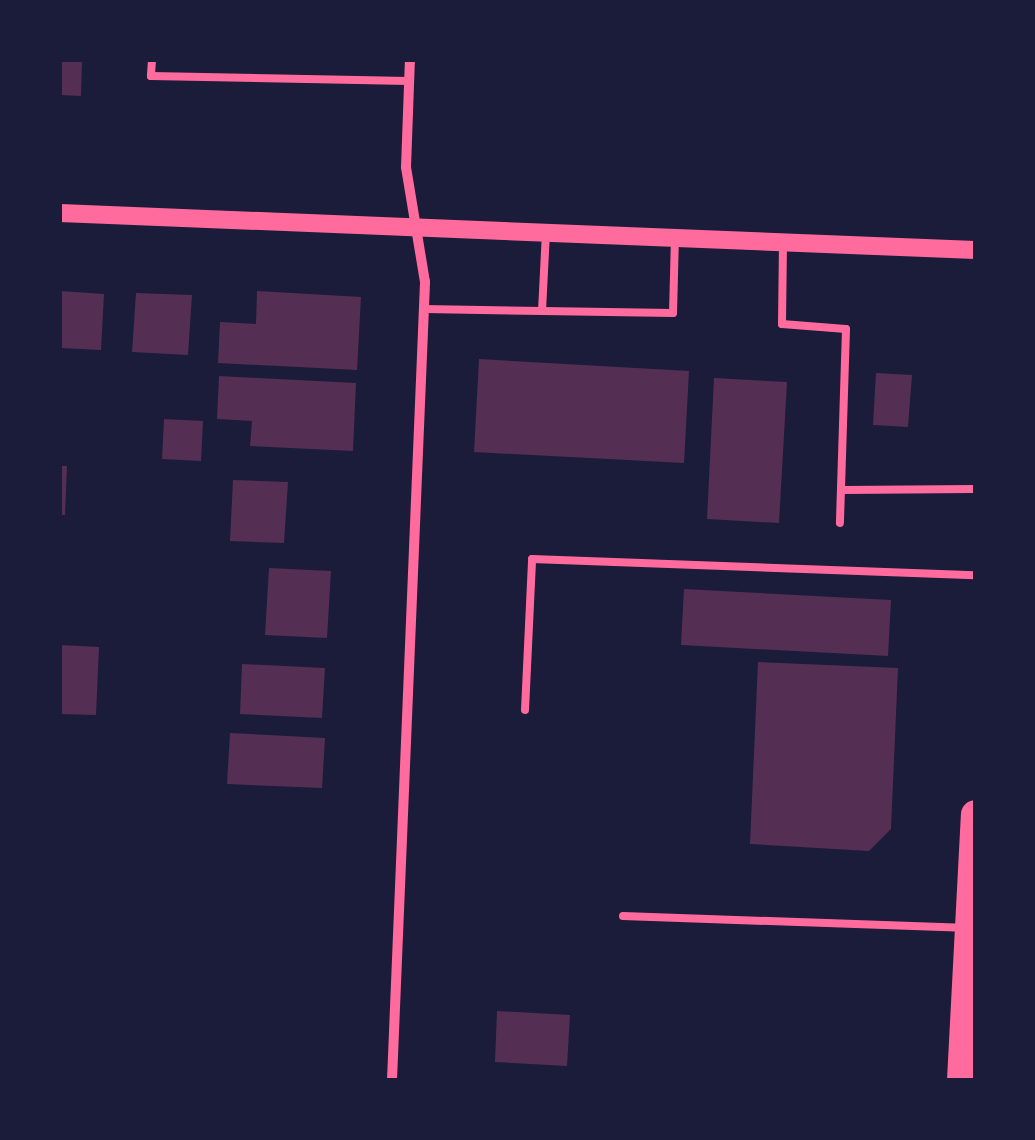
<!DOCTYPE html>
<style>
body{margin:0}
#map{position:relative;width:1035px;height:1140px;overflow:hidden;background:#1b1b3a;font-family:Commissioner,sans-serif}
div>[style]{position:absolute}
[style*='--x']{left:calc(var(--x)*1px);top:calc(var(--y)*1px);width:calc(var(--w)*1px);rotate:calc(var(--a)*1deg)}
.building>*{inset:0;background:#542f53}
.service>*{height:8px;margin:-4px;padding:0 4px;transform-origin:4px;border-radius:4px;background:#ff6b9d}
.minor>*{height:10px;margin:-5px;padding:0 5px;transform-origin:5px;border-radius:5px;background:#ff6b9d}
.tertiary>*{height:18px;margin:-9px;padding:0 9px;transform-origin:9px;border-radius:9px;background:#ff6b9d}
.trunk>*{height:28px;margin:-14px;padding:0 14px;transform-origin:14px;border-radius:14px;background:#ff6b9d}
span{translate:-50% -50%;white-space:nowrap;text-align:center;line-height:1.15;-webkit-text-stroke:8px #1b1b3a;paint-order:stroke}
.frame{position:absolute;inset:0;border:62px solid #1b1b3a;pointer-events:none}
</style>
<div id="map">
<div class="building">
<div style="clip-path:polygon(60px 60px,82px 60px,81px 96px,60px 95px)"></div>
<div style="clip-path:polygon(60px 291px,104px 294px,101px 350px,60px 348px)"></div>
<div style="clip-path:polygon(257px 291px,361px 297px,357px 370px,218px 363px,220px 322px,256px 324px)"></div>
<div style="clip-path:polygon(136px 293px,192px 295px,188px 355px,132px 352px)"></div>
<div style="clip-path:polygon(479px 359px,689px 371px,684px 463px,474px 452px)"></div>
<div style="clip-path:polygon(876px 373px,912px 375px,908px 427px,873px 425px)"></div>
<div style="clip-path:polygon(219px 376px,356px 383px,353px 451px,250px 446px,252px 421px,217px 419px)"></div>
<div style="clip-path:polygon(714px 378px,787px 382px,779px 523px,707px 519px)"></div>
<div style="clip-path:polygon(164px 419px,203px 421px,201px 461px,162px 459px)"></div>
<div style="clip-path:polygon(60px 466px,67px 466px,65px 515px,60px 515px)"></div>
<div style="clip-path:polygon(233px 480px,288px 482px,284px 543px,230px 541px)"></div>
<div style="clip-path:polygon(269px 568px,331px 571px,327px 638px,265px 635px)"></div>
<div style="clip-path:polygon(684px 589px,891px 600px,888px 656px,681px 645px)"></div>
<div style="clip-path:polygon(60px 645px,99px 647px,96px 715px,60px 714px)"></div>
<div style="clip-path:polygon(758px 662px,898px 668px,891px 829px,869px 851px,750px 844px)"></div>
<div style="clip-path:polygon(242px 664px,325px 668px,322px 718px,240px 714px)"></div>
<div style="clip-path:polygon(230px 733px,325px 738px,322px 788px,227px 784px)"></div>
<div style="clip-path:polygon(497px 1011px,570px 1015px,567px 1066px,495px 1062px)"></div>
</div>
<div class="service">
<div style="--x:152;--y:60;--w:16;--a:94"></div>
<div style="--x:151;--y:76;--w:258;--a:1.1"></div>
<div style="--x:546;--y:232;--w:79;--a:92.9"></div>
<div style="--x:542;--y:311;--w:131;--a:0.9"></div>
<div style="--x:673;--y:313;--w:75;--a:-88.5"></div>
<div style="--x:783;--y:242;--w:82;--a:90.7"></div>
<div style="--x:782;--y:324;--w:64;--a:4.5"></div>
<div style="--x:846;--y:329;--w:194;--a:91.8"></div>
<div style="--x:424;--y:309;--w:118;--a:1"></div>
<div style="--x:841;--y:490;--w:134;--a:-0.4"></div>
<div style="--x:525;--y:710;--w:151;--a:-87.3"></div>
<div style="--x:532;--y:559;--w:443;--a:2.1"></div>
<div style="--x:623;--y:916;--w:340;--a:2"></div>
</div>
<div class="minor">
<div style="--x:392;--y:1080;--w:799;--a:-87.63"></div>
<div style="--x:425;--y:282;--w:117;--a:-99.4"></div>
<div style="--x:406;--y:167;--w:107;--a:-87.9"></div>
</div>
<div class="tertiary">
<div style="--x:60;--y:213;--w:916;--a:2.32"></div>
</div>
<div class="trunk">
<div style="--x:961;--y:1080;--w:266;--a:-87"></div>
</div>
<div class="frame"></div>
</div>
